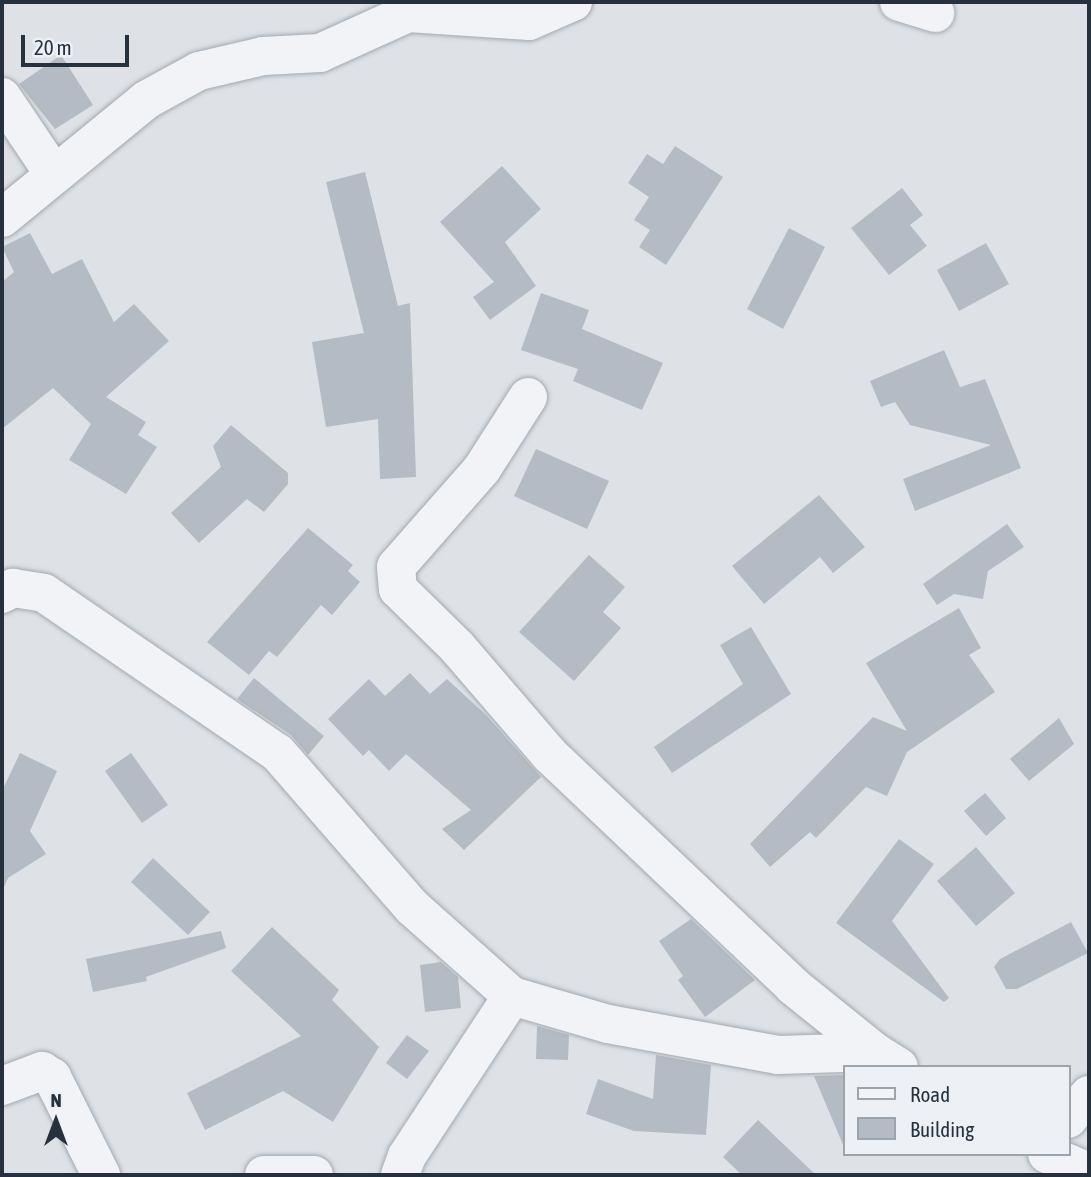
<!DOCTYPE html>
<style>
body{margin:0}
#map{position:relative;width:1091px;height:1177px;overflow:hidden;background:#dee2e7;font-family:"Asap Condensed",sans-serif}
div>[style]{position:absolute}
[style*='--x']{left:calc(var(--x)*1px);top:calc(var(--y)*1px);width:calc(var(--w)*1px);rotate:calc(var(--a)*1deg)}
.building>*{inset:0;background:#b5bbc4}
.roads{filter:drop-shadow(0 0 2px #a3a9b1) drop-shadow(0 0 2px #a3a9b1)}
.minor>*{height:38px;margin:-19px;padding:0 19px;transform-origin:19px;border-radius:19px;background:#f1f3f6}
span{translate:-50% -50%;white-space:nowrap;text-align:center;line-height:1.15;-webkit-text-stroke:6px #edf1f5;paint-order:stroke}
.frame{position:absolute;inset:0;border:4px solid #27313e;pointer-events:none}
.legend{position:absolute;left:843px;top:1065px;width:228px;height:91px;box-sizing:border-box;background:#edf1f5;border:2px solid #9ea4ac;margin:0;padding:9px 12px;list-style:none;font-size:21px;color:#27313e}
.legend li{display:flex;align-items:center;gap:14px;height:35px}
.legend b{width:35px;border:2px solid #9ea4ac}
.north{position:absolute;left:21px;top:1086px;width:70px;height:70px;-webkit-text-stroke:5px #edf1f5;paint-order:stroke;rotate:0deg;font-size:19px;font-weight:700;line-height:28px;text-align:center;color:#27313e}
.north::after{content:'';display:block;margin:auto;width:24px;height:32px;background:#27313e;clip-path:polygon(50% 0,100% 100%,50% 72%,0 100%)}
.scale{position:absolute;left:21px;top:35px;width:108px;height:32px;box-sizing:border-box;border:4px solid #27313e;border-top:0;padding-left:9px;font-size:21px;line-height:24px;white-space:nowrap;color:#27313e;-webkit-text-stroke:5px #edf1f5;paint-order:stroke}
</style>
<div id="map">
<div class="building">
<div style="clip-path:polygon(61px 55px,93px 105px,55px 129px,19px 84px)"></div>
<div style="clip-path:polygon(675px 146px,723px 177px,666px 265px,639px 247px,650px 230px,634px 220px,649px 197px,628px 183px,647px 154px,663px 164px)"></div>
<div style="clip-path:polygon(502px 166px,541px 209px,505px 242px,536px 286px,490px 320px,473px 297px,494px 282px,440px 222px)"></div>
<div style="clip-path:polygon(365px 172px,398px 306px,410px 303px,416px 477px,380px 479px,378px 419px,326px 427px,312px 342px,364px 333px,326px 182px)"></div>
<div style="clip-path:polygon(902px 188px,923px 215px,910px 225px,927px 246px,889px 275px,851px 228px)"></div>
<div style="clip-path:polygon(789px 228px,825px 247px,783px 329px,747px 309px)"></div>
<div style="clip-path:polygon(30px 233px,52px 274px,82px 259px,114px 322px,134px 304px,169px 341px,106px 397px,146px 422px,138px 435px,157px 447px,126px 494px,69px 460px,91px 424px,53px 388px,2px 429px,2px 282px,14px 272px,2px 247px)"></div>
<div style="clip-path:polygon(986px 243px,1009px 284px,959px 311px,937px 270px)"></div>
<div style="clip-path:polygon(541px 293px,589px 310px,582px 329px,663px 363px,642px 410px,573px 381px,578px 369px,521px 350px)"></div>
<div style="clip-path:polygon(944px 350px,960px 387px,985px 379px,1021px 468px,915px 511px,903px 479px,991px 445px,910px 425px,895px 402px,881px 407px,870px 381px)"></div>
<div style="clip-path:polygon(231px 425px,288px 473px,288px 484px,264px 512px,247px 499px,199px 543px,171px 513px,221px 467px,213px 446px)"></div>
<div style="clip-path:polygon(536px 449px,609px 481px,587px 529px,514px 496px)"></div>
<div style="clip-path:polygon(819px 495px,865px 547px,833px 573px,820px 557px,764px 604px,732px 566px)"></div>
<div style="clip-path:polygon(1007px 524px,1024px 547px,988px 571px,983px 599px,954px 594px,937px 605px,923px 584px)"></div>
<div style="clip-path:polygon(308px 528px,353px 565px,348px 571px,360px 582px,332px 615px,321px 605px,277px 657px,269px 651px,249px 675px,207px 642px)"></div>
<div style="clip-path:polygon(589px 555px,625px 587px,603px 612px,621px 628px,574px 681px,519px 632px)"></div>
<div style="clip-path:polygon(959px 608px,981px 648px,969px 655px,995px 692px,907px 752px,887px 796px,866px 787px,816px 838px,810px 832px,770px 867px,750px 844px,873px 717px,907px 731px,866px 663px)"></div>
<div style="clip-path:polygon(751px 627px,791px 694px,672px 773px,654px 747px,743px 684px,720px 645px)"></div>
<div style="clip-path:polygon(410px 673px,430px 694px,447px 679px,486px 715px,541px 777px,464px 850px,442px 829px,471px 810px,406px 754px,389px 771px,369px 750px,363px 756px,328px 719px,369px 679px,385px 696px)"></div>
<div style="clip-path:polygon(254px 678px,324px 736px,308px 755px,291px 735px,237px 699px)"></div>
<div style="clip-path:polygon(1059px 718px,1074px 744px,1029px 781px,1010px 759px)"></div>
<div style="clip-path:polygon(20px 753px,57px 771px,30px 831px,46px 854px,8px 878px,2px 892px,2px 791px)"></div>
<div style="clip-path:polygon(131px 753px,168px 805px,142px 823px,105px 771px)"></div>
<div style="clip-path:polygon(985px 793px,1006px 818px,986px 836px,964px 811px)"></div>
<div style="clip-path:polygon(899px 839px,934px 864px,892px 921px,949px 998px,944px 1002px,836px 923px)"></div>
<div style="clip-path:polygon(976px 847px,1015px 893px,976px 926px,937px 881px)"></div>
<div style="clip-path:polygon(153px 858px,210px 912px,188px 935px,131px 882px)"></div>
<div style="clip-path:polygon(691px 919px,755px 980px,705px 1017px,678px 980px,683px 976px,659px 941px)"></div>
<div style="clip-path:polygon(1071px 922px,1088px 953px,1017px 989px,1006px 989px,994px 967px,1000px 959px)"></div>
<div style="clip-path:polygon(272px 927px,339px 990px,332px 1000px,379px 1047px,333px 1122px,283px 1091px,205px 1130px,187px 1093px,301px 1036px,231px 971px)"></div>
<div style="clip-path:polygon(221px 931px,226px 948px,146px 977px,147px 981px,93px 992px,86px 959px)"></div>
<div style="clip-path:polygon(441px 962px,458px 977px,461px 1008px,425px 1012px,420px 965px)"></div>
<div style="clip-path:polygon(537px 1026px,569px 1035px,568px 1060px,536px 1059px)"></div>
<div style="clip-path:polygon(407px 1035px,429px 1051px,407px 1079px,386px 1063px)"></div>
<div style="clip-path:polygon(656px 1055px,711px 1065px,706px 1135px,634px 1131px,586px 1114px,598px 1079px,653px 1099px)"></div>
<div style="clip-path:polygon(844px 1075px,844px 1147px,814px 1076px)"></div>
<div style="clip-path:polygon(758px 1120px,816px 1175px,742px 1175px,723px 1157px)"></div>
</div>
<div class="roads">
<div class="minor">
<div style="--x:899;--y:2;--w:38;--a:17"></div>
<div style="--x:2;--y:97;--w:92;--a:56.1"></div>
<div style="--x:2;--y:218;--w:186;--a:-39.3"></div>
<div style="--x:146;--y:100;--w:60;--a:-28.7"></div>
<div style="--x:199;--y:71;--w:66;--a:-13.2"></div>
<div style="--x:263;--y:56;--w:57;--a:-3"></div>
<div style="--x:320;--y:53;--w:97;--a:-24.4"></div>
<div style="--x:408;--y:13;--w:121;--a:3.8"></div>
<div style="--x:529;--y:21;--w:48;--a:-23.4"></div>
<div style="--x:528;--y:397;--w:85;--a:122.6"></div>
<div style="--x:482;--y:469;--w:130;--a:131.3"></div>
<div style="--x:396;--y:567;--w:22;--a:85"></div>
<div style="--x:398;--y:589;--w:83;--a:44.5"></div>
<div style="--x:457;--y:647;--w:143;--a:49.3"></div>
<div style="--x:550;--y:755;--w:335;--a:43.5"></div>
<div style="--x:793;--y:986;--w:105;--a:38.8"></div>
<div style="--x:2;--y:594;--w:13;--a:-29"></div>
<div style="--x:13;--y:588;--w:31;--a:9"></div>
<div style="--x:44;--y:593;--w:283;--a:34.4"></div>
<div style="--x:278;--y:753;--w:204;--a:49"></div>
<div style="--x:412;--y:907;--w:134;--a:41.7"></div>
<div style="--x:512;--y:996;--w:100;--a:16.3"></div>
<div style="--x:608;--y:1024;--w:173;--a:10.3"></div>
<div style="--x:778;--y:1055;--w:97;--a:-1.8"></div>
<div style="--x:875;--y:1052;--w:28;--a:32"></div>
<div style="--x:2;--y:1086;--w:43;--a:-20.6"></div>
<div style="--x:42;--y:1071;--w:12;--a:31"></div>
<div style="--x:52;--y:1077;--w:110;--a:63.4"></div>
<div style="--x:1068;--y:1119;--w:32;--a:-49"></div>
<div style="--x:1047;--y:1154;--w:46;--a:23.2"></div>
<div style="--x:264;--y:1175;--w:50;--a:0"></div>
<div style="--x:400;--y:1175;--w:20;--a:-70"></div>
<div style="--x:407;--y:1156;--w:191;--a:-56.7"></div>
</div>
</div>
<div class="frame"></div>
<ul class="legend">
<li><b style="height:9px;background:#f1f3f6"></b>Road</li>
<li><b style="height:19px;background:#b5bbc4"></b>Building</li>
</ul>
<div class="north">N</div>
<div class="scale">20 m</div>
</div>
